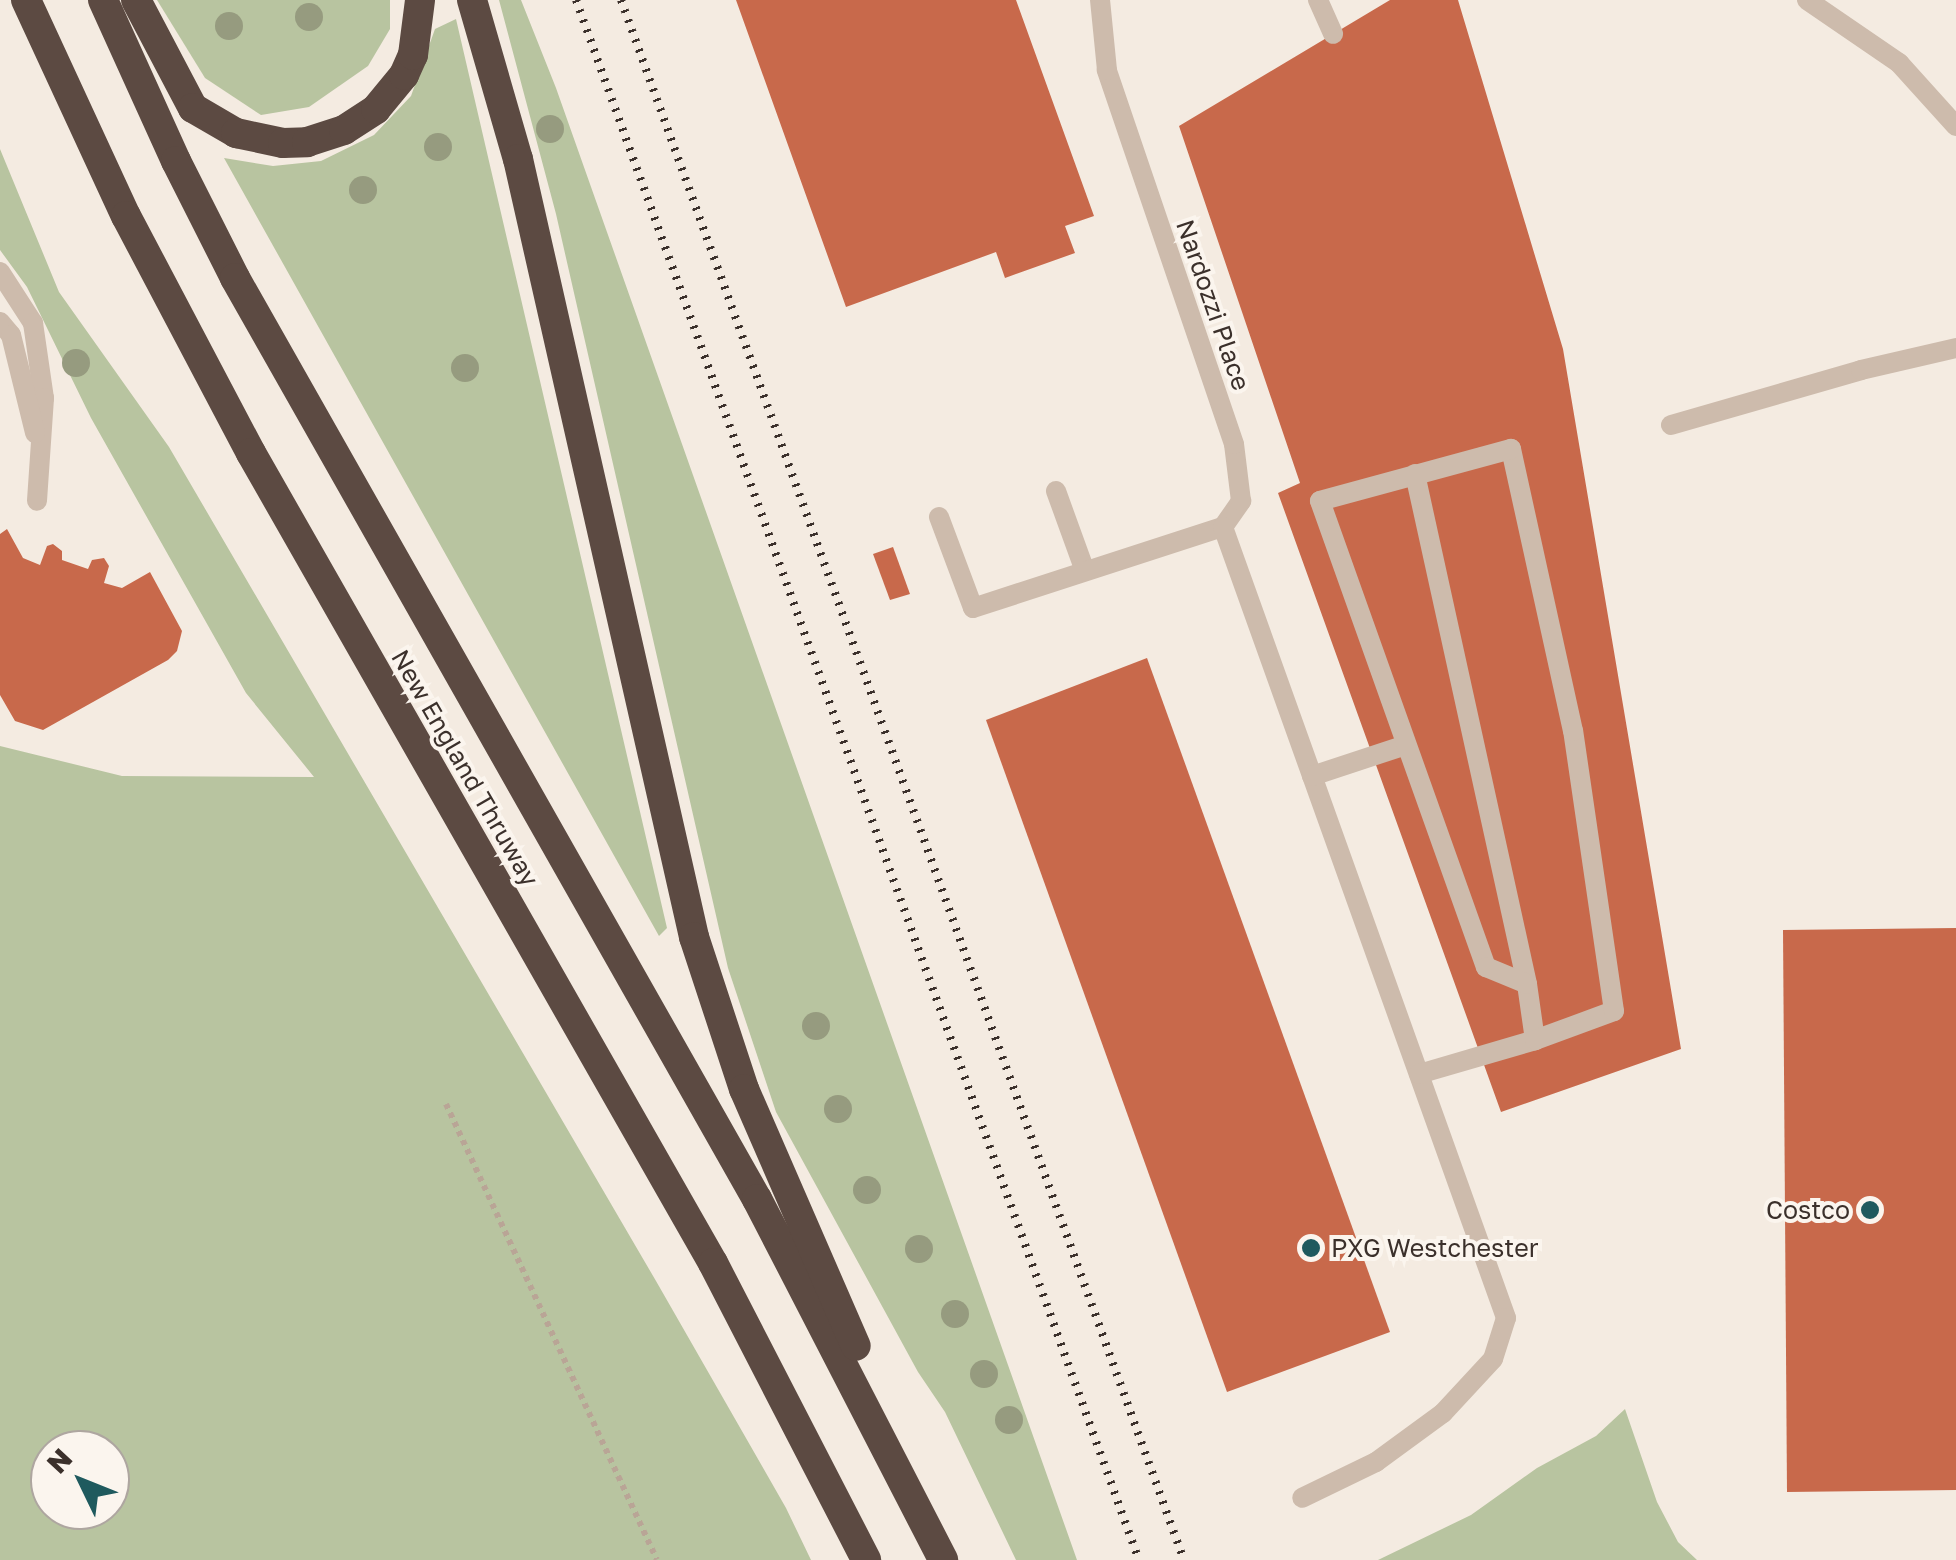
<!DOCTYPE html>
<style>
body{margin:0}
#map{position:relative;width:1956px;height:1560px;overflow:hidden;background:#f4ebe1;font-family:"Golos Text",sans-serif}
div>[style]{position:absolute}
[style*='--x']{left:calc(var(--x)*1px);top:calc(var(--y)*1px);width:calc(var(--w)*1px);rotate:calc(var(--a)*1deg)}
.green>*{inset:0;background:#b8c4a0}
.building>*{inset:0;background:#c8694b}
.path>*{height:6px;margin-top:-3px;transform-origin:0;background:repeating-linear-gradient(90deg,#b9a596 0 5px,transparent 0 10px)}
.service>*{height:20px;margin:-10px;padding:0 10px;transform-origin:10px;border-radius:10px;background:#cdbbac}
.motorway>*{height:30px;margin:-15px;padding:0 15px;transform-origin:15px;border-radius:15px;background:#5c4a42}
.rail>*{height:8px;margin-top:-4px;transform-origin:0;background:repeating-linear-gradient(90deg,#3b302b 0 2.5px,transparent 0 10.5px)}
.trees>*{width:28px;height:28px;margin:-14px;border-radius:50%;background:#969b7f}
.dots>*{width:28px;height:28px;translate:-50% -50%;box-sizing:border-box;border:5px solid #fbf5ee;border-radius:50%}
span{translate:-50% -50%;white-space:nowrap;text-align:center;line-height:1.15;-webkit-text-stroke:8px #fbf5ee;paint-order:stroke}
.street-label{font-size:25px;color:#3b302b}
.poi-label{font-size:25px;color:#3b302b}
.right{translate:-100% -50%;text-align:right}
.left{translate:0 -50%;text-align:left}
.north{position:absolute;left:30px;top:1430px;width:100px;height:100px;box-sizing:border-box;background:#fbf5ee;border:2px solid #aea6a0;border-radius:50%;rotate:313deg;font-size:28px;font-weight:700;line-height:40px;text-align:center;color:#3b302b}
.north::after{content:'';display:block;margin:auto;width:35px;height:45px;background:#1f5a5e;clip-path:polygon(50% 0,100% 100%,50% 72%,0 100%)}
</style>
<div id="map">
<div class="green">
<div style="clip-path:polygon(157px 0,390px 0,390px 29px,368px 66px,309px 107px,261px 115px,205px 78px)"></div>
<div style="clip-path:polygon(499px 0,521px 0,556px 88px,1077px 1560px,1016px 1560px,945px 1412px,918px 1372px,776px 1112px,728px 968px,556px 214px)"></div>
<div style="clip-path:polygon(456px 19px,667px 928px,659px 936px,224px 158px,273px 166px,321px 161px,374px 135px,411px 96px,435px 29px)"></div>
<div style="clip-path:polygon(evenodd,0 149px,59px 292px,169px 447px,656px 1281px,786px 1508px,811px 1560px,0 1560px,0 746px,122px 776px,314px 777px,246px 693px,91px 418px,27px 287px,0 250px,0 149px,50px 1450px,110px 1450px,110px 1510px,50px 1510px,50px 1450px)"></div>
<div style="clip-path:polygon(1625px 1409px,1657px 1502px,1678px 1542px,1697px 1560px,1378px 1560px,1471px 1515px,1537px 1468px,1596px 1436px)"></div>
</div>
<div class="building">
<div style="clip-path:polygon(736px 0,1016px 0,1094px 216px,1065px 226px,1075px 253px,1005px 278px,996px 252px,846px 307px)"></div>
<div style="clip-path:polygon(1390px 0,1458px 0,1563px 349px,1681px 1049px,1501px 1112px,1278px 493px,1300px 483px,1179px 126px)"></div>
<div style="clip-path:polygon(7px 529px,23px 558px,40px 565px,47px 546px,53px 544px,62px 551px,62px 560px,88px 569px,92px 560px,104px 558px,109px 566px,104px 583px,122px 588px,150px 572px,182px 631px,177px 651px,168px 660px,43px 730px,15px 721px,0 695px,0 534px)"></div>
<div style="clip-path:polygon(893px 547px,910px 594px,890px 600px,873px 554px)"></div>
<div style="clip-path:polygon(1147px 658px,1390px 1332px,1227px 1392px,986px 720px)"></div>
<div style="clip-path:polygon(1956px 928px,1956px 1490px,1787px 1492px,1783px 930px)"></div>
</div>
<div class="path">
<div style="--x:446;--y:1104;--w:502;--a:65.17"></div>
</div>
<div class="service">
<div style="--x:1318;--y:0;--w:37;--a:66"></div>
<div style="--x:1807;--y:0;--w:112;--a:34.4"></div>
<div style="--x:1899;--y:63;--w:85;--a:47.9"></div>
<div style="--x:0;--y:272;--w:61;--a:57.1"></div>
<div style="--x:33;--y:323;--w:76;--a:81.7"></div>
<div style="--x:44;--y:398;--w:103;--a:93.9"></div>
<div style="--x:0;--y:322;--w:17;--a:50"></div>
<div style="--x:11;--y:335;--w:101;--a:76.2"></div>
<div style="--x:1671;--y:425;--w:198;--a:-16.1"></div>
<div style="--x:1861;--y:370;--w:98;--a:-13"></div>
<div style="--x:1415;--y:474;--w:522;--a:77.61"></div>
<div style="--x:1527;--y:984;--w:57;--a:81.9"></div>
<div style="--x:1056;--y:491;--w:85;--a:70.1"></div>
<div style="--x:939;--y:517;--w:97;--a:69.5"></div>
<div style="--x:973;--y:608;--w:263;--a:-18"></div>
<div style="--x:1223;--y:527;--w:32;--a:-55"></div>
<div style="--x:1241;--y:501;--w:57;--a:-97"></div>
<div style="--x:1234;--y:444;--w:395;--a:-108.8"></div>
<div style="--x:1107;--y:70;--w:70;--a:-95.7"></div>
<div style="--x:1223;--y:527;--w:840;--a:70.31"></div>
<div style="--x:1506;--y:1318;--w:43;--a:107.6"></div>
<div style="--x:1493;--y:1359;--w:74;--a:132.8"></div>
<div style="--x:1443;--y:1413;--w:83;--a:143.8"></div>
<div style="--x:1376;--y:1462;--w:82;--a:154.1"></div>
<div style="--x:1312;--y:776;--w:99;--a:-18.3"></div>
<div style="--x:1419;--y:1074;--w:121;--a:-16.3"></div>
<div style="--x:1535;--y:1040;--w:84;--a:-20.2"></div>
<div style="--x:1614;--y:1011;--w:283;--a:-98.3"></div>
<div style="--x:1573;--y:731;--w:289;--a:-102.4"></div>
<div style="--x:1511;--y:449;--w:198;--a:164.8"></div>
<div style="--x:1320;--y:501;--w:495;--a:70.4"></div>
<div style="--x:1486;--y:967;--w:44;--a:22.5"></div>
</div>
<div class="motorway">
<div style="--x:26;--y:0;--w:238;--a:65.2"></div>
<div style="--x:126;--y:216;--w:268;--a:62.2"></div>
<div style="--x:251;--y:453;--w:932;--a:60.3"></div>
<div style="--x:713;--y:1263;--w:334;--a:62.7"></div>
<div style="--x:103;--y:0;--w:177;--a:65.6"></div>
<div style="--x:176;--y:161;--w:131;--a:63.2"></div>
<div style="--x:235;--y:278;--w:1059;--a:60.46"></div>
<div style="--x:757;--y:1199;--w:406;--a:62.7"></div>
<div style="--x:136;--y:0;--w:122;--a:62.2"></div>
<div style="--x:193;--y:108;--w:50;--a:30.2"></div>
<div style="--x:236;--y:133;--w:48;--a:12"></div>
<div style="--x:283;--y:143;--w:24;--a:-2"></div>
<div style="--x:307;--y:142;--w:39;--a:-18"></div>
<div style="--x:344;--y:130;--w:38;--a:-33"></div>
<div style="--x:376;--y:109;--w:44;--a:-50.5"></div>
<div style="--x:404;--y:75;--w:22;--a:-66"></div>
<div style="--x:413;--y:55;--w:55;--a:-82.7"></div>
<div style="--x:472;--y:0;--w:166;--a:73.9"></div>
<div style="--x:518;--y:159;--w:798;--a:77.25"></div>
<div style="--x:694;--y:937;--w:160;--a:71.8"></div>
<div style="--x:744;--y:1089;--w:280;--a:66.5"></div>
</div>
<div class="rail">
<div style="--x:576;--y:0;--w:1658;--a:70.16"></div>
<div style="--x:621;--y:0;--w:1658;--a:70.16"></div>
</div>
<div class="trees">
<div style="left:309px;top:17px"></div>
<div style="left:229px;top:26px"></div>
<div style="left:550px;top:129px"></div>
<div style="left:438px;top:147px"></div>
<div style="left:363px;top:190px"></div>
<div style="left:76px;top:363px"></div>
<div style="left:465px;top:368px"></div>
<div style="left:816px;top:1026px"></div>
<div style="left:838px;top:1109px"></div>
<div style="left:867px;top:1190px"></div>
<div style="left:919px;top:1249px"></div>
<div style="left:955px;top:1314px"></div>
<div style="left:984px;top:1374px"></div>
<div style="left:1009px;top:1420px"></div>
</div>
<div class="dots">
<div style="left:1870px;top:1210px;background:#1f5a5e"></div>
<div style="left:1311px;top:1248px;background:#1f5a5e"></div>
</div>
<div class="street-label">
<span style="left:1213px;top:305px;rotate:71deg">Nardozzi Place</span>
<span style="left:465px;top:768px;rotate:60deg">New England Thruway</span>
</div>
<div class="poi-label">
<span class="right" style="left:1850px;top:1210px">Costco</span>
<span class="left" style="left:1331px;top:1248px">PXG Westchester</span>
</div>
<div class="north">N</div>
</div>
